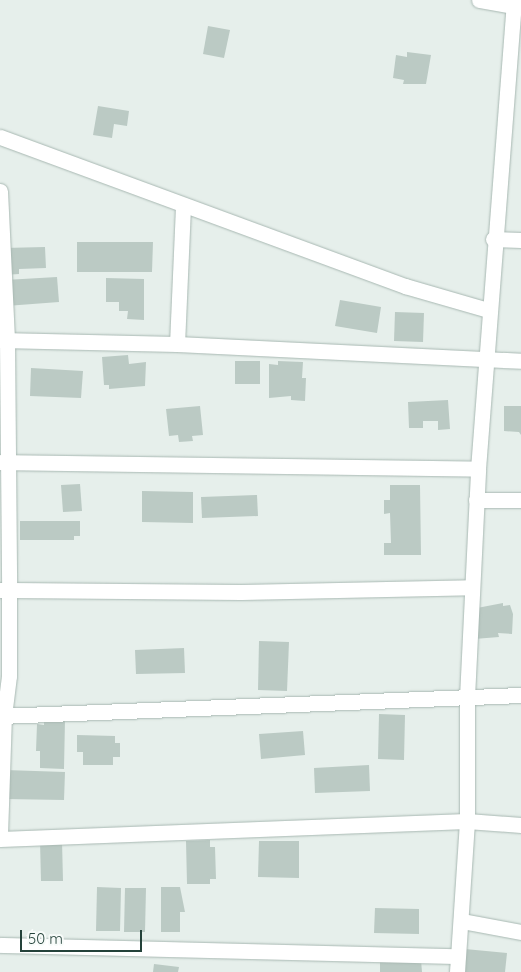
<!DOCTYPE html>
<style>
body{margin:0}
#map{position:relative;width:521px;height:972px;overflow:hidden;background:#e6efeb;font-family:Quicksand,sans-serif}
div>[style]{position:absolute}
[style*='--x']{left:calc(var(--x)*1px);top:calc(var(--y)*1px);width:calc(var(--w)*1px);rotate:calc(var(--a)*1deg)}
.building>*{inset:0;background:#bbcac4}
.roads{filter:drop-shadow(0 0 1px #a8b8b2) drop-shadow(0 0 1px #a8b8b2)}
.minor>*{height:15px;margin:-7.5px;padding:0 7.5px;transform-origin:7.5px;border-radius:7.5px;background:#fff}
span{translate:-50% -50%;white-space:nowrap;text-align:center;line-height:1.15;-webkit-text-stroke:5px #f7fbf9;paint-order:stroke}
.scale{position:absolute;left:20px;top:930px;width:122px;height:22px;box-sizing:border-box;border:2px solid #24423a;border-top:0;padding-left:6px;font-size:15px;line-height:18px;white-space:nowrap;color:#24423a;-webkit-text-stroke:4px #f7fbf9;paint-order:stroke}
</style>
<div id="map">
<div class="building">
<div style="clip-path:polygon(208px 26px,230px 30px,224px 58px,203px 54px)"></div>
<div style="clip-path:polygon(407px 52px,431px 55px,426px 84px,403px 84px,404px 80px,393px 78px,396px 55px,407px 57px)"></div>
<div style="clip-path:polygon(98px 106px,129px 111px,127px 126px,114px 124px,112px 138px,93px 135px)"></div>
<div style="clip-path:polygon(77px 242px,153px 242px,152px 272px,77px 272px)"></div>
<div style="clip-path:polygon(45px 247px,46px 268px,19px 269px,19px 274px,4px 275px,4px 248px)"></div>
<div style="clip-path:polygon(57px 277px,59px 302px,6px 306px,5px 280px)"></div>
<div style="clip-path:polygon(106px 278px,144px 279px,144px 320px,127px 319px,128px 311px,119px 311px,119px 302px,106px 302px)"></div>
<div style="clip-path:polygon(340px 300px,381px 307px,377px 333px,335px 326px)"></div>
<div style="clip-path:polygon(395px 312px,424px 313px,423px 342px,394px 341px)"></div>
<div style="clip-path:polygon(128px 355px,129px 364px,146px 362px,145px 386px,109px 389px,109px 385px,104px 385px,102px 357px)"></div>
<div style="clip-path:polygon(235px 361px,260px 361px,260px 384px,235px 384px)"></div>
<div style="clip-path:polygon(278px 361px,303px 362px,302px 378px,306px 378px,305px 401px,291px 400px,291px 396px,269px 398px,269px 364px,278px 365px)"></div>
<div style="clip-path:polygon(31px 368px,83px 371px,81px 398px,30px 396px)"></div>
<div style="clip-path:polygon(448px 400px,450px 429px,438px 430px,438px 421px,423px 421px,423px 428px,409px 428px,408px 402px)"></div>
<div style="clip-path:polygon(200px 406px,203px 435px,192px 436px,193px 441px,179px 442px,178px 435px,169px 436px,166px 409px)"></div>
<div style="clip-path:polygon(504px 406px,521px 406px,521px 435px,519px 432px,504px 431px)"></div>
<div style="clip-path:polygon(80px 484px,82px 511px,63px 512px,61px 485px)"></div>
<div style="clip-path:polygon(390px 485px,420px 485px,421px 555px,384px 555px,384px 543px,391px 543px,390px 513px,384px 514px,384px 500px,390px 500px)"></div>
<div style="clip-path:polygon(142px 491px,193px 492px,193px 523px,142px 522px)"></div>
<div style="clip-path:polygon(257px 495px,258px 516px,202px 518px,201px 497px)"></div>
<div style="clip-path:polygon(20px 521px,80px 521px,80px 536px,74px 536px,74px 540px,20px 540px)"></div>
<div style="clip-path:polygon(503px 603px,503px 606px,510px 605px,513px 614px,512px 634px,498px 633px,499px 637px,474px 639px,477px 608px)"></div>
<div style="clip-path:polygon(259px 641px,289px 642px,287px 691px,258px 690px)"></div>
<div style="clip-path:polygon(184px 648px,185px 673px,136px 674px,135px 650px)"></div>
<div style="clip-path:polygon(379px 714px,405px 715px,404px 760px,378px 759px)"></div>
<div style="clip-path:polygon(44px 719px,65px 720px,64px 769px,40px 768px,40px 751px,36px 751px,37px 724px,44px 725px)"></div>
<div style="clip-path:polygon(303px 731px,305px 755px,261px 759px,259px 734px)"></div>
<div style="clip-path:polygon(77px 735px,115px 736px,115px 743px,120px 743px,120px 757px,113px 757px,113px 765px,83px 765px,83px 752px,77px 752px)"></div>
<div style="clip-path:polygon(369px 765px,370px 791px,315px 793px,314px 768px)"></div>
<div style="clip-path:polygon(5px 770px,65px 772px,64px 800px,5px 799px)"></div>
<div style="clip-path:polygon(210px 840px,210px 847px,215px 847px,216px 879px,210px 879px,210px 884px,187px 884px,186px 841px)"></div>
<div style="clip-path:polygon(40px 841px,62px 841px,63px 881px,41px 881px)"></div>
<div style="clip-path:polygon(259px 841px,299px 841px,299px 878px,258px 877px)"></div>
<div style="clip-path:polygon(97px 887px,121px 888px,120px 931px,96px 931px)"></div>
<div style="clip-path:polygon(161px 887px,180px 887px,185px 912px,180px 912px,180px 932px,161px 932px)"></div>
<div style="clip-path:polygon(125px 888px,146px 888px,145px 932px,124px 932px)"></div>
<div style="clip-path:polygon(375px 908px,419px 909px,419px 934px,374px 933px)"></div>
<div style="clip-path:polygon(465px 949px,507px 953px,505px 972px,462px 972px)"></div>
<div style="clip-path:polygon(421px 960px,422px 972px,380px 972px,380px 962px)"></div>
<div style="clip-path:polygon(154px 964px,179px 967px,178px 972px,153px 972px)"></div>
</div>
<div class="roads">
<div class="minor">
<div style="--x:479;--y:0;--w:35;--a:10"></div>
<div style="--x:0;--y:137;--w:432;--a:20.2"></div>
<div style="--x:405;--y:286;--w:86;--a:16.1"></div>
<div style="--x:0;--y:191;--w:149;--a:87.3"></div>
<div style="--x:7;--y:340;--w:250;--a:89.5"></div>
<div style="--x:9;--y:590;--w:232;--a:0.5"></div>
<div style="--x:241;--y:592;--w:231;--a:-1.2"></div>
<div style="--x:493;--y:239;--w:28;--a:2"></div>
<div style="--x:0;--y:340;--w:177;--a:1.3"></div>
<div style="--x:177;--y:344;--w:344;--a:2.8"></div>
<div style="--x:177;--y:344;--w:139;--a:-87.5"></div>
<div style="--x:0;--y:462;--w:478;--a:0.8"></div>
<div style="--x:476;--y:500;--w:45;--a:0"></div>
<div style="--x:0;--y:716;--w:521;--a:-2.31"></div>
<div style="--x:0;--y:835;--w:119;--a:-88.1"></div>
<div style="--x:4;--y:716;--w:40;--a:-82.9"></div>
<div style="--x:9;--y:676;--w:86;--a:-90"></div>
<div style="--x:9;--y:590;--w:9;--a:180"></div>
<div style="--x:0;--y:839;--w:467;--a:-2.2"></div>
<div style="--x:467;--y:821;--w:54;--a:4.2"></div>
<div style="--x:462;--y:921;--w:60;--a:10.6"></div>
<div style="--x:0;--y:945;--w:458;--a:1.4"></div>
<div style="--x:457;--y:972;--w:151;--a:-86.2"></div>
<div style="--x:467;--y:821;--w:124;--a:-90"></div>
<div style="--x:467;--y:697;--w:228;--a:-87.2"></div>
<div style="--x:478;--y:469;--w:470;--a:-85.6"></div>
</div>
</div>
<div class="scale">50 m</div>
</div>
